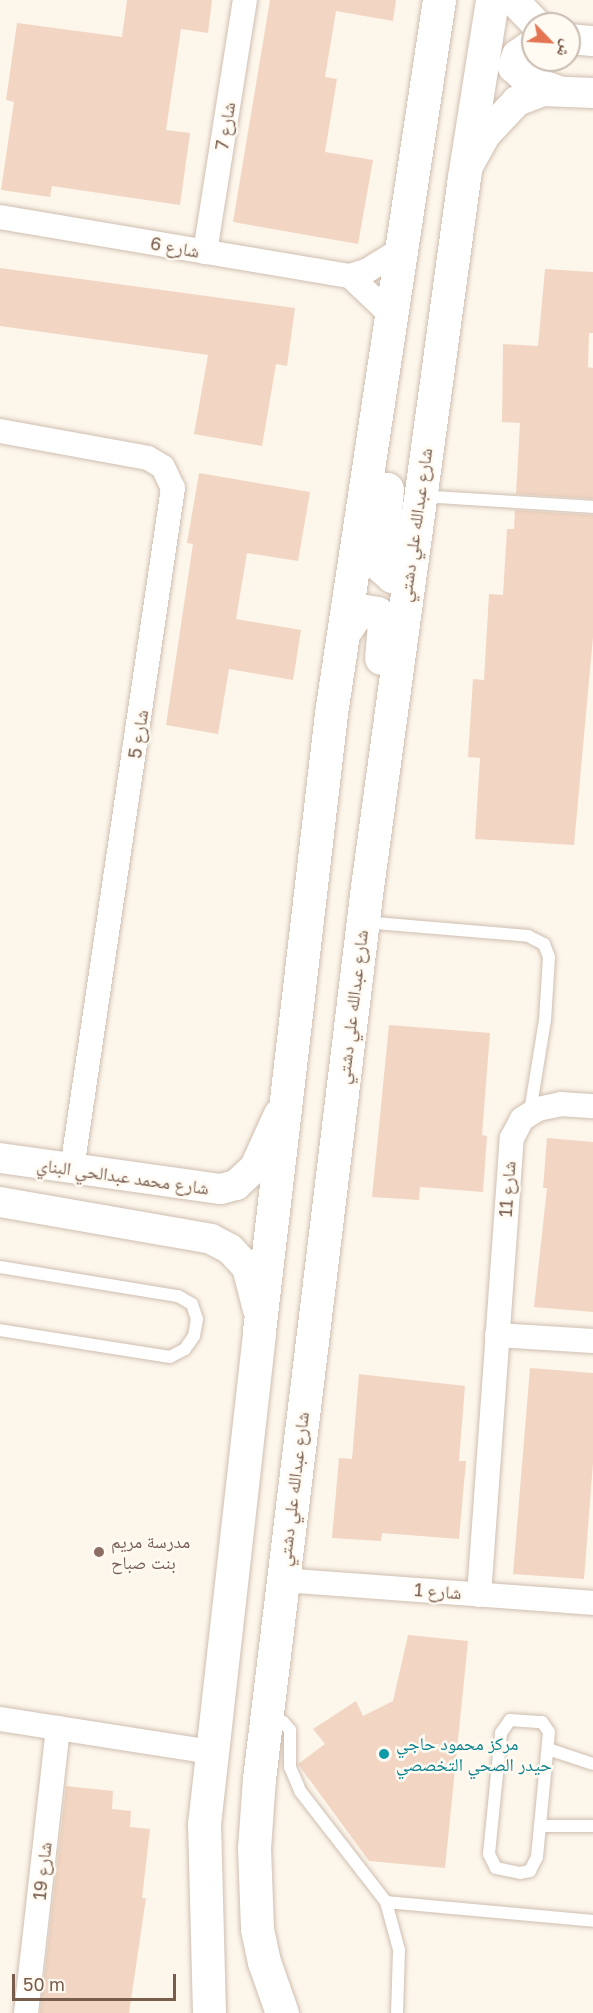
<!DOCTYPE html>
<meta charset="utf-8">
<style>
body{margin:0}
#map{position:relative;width:593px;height:2013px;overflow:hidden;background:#fdf6eb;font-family:"Golos Text","Noto Naskh Arabic",sans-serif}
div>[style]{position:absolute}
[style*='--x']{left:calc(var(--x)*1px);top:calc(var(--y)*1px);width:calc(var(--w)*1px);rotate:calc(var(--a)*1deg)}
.building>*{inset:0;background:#f2d6c3}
.roads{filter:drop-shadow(0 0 2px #cfbeb0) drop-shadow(0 0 2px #cfbeb0)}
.service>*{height:12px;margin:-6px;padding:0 6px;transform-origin:6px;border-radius:6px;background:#fff}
.minor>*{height:24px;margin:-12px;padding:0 12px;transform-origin:12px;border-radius:12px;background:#fff}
.tertiary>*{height:30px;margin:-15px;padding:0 15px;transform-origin:15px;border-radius:15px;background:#fff}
.secondary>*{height:33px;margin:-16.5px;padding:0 16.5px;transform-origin:16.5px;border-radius:16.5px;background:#fff}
.dots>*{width:16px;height:16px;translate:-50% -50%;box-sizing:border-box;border:3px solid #fffaf2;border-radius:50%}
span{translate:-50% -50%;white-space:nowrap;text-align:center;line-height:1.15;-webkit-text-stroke:5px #fffaf2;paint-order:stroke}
.street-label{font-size:18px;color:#785d4d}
.education-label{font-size:18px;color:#785e54}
.left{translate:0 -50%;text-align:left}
.culture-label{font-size:18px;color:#0d838f}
.north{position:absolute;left:521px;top:12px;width:60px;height:60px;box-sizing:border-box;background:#fffaf2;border:2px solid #c9bbb0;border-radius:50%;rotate:115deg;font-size:16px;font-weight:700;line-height:24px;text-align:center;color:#785d4d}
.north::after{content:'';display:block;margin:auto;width:21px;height:27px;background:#e47552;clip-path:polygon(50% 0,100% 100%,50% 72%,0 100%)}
.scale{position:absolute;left:12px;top:1974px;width:164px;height:27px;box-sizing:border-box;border:3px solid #785d4d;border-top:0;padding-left:8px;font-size:18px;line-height:21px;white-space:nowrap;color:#785d4d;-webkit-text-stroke:4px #fffaf2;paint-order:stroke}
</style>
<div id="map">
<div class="building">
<div style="clip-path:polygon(127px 0,212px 0,208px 33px,181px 29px,166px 130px,190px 133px,180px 205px,52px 186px,50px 197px,1px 190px,14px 102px,6px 100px,17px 23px,122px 37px)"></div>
<div style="clip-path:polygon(270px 0,396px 0,393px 21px,336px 11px,325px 77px,337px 79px,325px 152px,373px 160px,358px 244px,233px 222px)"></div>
<div style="clip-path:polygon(0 268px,295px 308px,287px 366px,276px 364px,262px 446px,194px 434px,208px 355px,0 326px)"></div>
<div style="clip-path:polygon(545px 269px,593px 272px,593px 333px,589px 333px,588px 367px,593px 368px,593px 499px,516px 494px,520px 423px,502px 422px,503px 344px,538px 346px)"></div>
<div style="clip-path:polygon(199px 473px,310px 492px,298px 561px,247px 553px,236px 619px,301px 630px,293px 680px,229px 669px,218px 734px,166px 725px,193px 544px,187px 543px)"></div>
<div style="clip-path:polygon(515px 510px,593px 515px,593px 637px,574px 845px,475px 839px,480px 758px,468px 757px,473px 679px,484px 680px,489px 594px,503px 595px,507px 529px,514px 529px)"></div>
<div style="clip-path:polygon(389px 1025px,490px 1033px,482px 1135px,487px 1136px,483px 1192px,420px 1187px,419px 1200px,372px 1197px)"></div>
<div style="clip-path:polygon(547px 1138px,593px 1142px,593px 1312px,534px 1307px,547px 1188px,543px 1188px)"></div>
<div style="clip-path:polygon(530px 1368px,593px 1373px,593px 1463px,584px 1579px,513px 1574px)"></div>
<div style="clip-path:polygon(359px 1374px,465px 1386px,459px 1461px,466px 1461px,459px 1539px,382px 1533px,381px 1541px,332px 1538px,339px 1458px,352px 1459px)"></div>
<div style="clip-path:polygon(408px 1635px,468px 1641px,445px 1868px,369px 1861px,298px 1764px,325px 1744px,313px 1729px,356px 1701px,363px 1716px,393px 1701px)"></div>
<div style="clip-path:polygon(66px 1786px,113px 1791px,112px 1809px,131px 1811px,130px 1827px,150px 1829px,142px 1898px,146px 1898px,129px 2013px,40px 2013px)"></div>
</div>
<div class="roads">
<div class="service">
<div style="--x:420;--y:496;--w:173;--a:3.6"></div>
<div style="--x:363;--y:922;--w:166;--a:4.8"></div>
<div style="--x:528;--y:936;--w:18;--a:27"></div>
<div style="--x:544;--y:944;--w:14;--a:69"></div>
<div style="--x:549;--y:957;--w:63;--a:93.6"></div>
<div style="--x:545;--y:1020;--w:93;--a:99.3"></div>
<div style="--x:0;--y:1267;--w:180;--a:9.3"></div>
<div style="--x:178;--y:1296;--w:16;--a:30"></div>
<div style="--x:192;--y:1304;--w:16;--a:72"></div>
<div style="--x:197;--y:1319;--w:17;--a:100"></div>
<div style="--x:194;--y:1336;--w:16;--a:125"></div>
<div style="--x:185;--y:1349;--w:17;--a:152"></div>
<div style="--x:170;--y:1357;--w:172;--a:-171"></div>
<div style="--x:268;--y:1717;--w:16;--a:18"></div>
<div style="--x:283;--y:1722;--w:11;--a:49"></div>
<div style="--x:290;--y:1730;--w:37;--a:90"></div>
<div style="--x:290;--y:1767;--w:26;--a:67"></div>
<div style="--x:300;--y:1791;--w:140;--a:52.2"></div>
<div style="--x:386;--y:1902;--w:50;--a:74.8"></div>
<div style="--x:399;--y:1950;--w:63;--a:91.8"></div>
<div style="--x:510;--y:1720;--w:32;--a:4"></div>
<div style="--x:542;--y:1722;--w:12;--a:55"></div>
<div style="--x:549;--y:1732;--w:126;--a:95.5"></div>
<div style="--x:537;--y:1857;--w:16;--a:117"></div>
<div style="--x:530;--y:1871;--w:10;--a:169"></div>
<div style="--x:520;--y:1873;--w:25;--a:-168"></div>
<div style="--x:496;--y:1868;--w:16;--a:-117"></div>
<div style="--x:489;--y:1854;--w:122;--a:-84.3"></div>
<div style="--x:501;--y:1733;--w:16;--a:-55"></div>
<div style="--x:548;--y:1749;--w:47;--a:18.4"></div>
<div style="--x:540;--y:1826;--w:53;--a:0"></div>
<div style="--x:386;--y:1902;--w:208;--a:5.2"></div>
</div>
<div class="minor">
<div style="--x:0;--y:217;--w:355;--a:9.6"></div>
<div style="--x:350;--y:276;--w:57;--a:43.6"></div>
<div style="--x:205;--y:252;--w:255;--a:-81"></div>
<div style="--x:350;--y:276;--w:19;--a:-18"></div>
<div style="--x:368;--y:270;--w:39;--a:-32"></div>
<div style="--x:0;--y:431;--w:150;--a:10.3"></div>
<div style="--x:148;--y:458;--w:17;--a:31"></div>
<div style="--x:163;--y:467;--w:23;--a:65"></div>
<div style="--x:173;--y:488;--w:688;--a:98.44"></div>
<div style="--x:497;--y:1335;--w:96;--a:3.6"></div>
<div style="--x:282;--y:1580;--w:312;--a:4.2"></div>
<div style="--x:479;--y:1595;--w:458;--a:-85.9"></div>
<div style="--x:512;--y:1138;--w:21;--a:-62"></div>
<div style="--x:522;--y:1119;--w:19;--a:-32"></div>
<div style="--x:538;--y:1109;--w:24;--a:-12"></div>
<div style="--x:561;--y:1104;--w:32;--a:4"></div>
<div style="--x:0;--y:1719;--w:214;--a:8.9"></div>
<div style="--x:26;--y:2013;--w:287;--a:-83.6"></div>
</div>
<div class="tertiary">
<div style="--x:513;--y:0;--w:33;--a:46"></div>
<div style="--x:569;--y:39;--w:24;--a:5"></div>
<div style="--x:533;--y:44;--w:19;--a:145"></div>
<div style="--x:517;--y:55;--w:13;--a:108"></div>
<div style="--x:513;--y:67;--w:18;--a:43"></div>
<div style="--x:526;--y:79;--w:33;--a:20"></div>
<div style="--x:468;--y:166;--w:37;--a:-61"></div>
<div style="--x:486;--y:134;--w:45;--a:-46.8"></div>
<div style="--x:517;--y:101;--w:28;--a:-21"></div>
<div style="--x:543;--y:91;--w:50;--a:2.3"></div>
<div style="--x:0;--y:1158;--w:223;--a:8"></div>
<div style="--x:221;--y:1189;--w:16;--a:-15"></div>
<div style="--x:236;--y:1185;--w:26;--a:-43"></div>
<div style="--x:255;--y:1167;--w:58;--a:-65.6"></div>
<div style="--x:0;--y:1202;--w:214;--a:9.9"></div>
<div style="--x:211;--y:1239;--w:21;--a:28"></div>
<div style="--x:230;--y:1249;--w:25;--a:47"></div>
<div style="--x:247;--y:1267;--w:44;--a:75.7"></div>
</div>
<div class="secondary">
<div style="--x:387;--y:489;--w:77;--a:94.5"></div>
<div style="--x:381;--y:566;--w:15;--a:42"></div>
<div style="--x:392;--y:576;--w:15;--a:11"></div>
<div style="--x:344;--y:632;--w:27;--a:-56"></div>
<div style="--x:359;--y:610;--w:18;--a:9"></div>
<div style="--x:377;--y:613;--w:13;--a:58"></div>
<div style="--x:384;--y:624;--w:34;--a:95"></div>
<div style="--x:209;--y:2013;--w:189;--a:-91.5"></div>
<div style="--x:204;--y:1824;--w:496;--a:-83.6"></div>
<div style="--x:259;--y:1331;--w:622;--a:-83.35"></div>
<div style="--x:331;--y:713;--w:721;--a:-81.39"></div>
<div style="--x:282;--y:2013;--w:54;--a:-109.4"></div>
<div style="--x:264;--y:1962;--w:34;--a:-102"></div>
<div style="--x:257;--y:1929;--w:81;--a:-92.1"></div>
<div style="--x:254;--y:1848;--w:69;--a:-85.9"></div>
<div style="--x:259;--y:1779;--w:899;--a:-83.1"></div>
<div style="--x:367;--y:887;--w:717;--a:-82.22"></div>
<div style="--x:464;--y:177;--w:179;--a:-81"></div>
</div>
</div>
<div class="dots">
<div style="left:99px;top:1552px;background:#8d6e63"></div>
<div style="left:384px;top:1754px;background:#0f9aa8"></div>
</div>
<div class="street-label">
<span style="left:225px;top:126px;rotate:-81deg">شارع 7</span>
<span style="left:175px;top:247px;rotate:10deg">شارع 6</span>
<span style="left:415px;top:525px;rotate:-82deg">شارع عبدالله علي دشتي</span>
<span style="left:138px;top:734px;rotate:-81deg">شارع 5</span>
<span style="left:352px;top:1007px;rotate:-83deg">شارع عبدالله علي دشتي</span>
<span style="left:123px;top:1176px;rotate:8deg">شارع محمد عبدالحي البناي</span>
<span style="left:507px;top:1189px;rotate:-86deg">شارع 11</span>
<span style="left:293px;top:1489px;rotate:-83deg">شارع عبدالله علي دشتي</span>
<span style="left:438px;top:1591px;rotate:4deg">شارع 1</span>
<span style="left:42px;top:1871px;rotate:-84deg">شارع 19</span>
</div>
<div class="education-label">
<span class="left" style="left:111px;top:1552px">مدرسة مريم<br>بنت صباح</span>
</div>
<div class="culture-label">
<span class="left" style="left:396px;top:1754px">مركز محمود حاجي<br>حيدر الصحي التخصصي</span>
</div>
<div class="north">ش</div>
<div class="scale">50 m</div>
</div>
